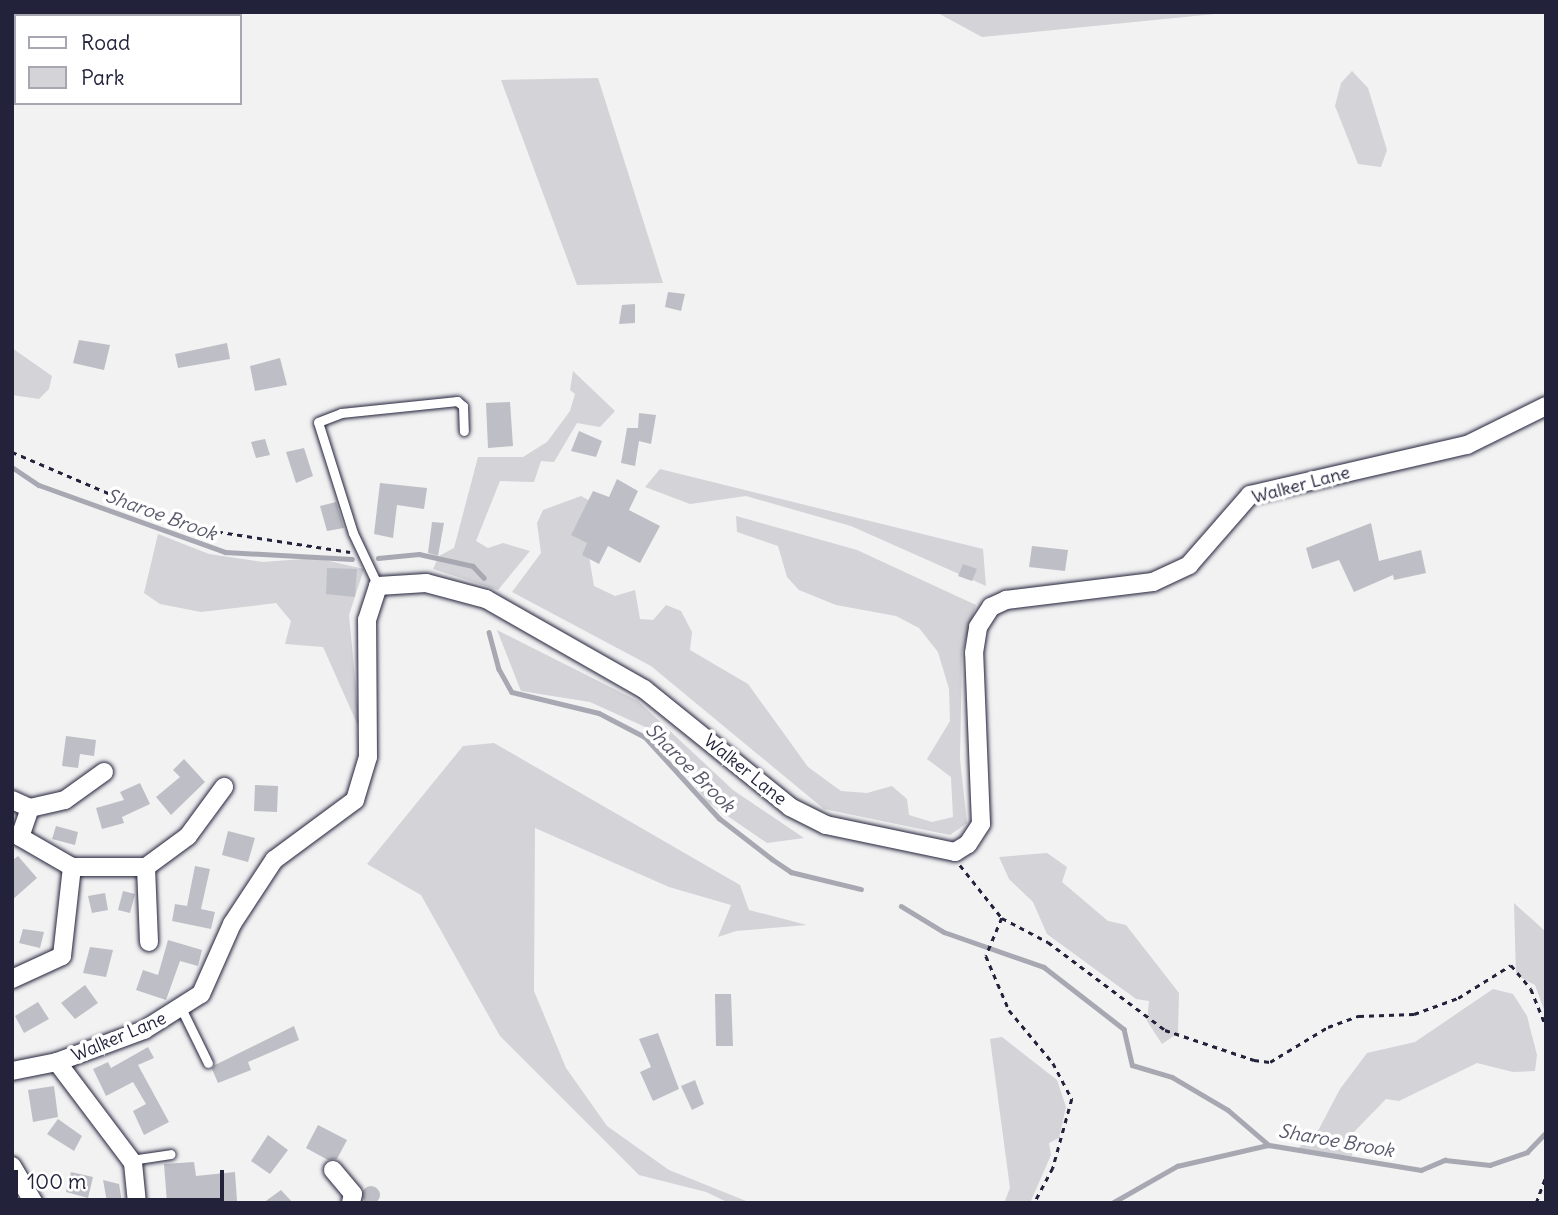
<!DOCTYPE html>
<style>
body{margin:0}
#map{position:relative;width:1558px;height:1215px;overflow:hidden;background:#f2f2f3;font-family:Delius,sans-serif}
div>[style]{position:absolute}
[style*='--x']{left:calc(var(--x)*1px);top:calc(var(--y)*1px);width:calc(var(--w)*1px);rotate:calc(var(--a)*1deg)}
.green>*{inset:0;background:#d3d3d8}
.stream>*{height:4.5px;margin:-2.25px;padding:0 2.25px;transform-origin:2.25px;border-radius:2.25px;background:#a8a8b2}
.building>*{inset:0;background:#bebec6}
.round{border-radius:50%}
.path>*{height:2.5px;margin-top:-1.25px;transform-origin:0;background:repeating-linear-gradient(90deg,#22223b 0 5px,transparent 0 10px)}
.roads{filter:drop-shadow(0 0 2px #22223b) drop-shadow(0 0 2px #22223b)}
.service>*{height:9px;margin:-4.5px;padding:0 4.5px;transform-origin:4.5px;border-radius:4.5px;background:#fff}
.minor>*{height:18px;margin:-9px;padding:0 9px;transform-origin:9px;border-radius:9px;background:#fff}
span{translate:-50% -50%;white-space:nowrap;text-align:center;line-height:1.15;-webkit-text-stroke:7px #fff;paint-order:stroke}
.street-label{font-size:18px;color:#22223b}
.water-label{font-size:19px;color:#58586b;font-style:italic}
.frame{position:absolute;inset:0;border:14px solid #22223b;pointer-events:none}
.legend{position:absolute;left:14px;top:14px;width:228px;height:91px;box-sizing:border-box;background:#fff;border:2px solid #a7a7b1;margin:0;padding:9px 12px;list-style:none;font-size:21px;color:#22223b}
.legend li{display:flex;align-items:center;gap:14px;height:35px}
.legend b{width:35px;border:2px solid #a7a7b1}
.scale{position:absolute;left:14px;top:1170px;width:210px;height:32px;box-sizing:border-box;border:4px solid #22223b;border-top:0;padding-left:9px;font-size:21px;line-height:24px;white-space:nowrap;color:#22223b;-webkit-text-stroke:5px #fff;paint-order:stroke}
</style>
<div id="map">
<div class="green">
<div style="clip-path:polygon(12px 12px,83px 12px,16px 16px,16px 50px)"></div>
<div style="clip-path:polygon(936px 12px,1235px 12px,982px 37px)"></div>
<div style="clip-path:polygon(1352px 71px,1368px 88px,1387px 150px,1381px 167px,1358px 164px,1335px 106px,1341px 83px)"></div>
<div style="clip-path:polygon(598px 78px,663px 283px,577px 285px,501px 80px)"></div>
<div style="clip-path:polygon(12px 348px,52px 376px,49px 389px,39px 399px,12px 395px)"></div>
<div style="clip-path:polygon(573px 371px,615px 411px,600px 427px,577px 423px,554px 462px,541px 461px,534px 482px,500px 481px,476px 541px,488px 548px,503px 543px,530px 551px,498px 590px,433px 569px,439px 556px,454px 548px,478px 457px,523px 457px,547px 442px,570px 411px,575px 394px,570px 390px)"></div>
<div style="clip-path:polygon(660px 469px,983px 549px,986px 586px,851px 526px,746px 496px,690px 504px,645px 487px)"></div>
<div style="clip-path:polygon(581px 496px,590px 501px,573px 531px,586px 539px,594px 586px,615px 596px,635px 590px,640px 619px,653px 620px,666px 605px,681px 611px,692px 632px,690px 650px,748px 684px,808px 767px,841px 791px,867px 793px,892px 786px,907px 799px,909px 815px,932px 822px,953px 817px,951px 777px,927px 759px,950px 721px,949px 689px,938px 652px,919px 628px,896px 616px,836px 605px,799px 590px,787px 577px,778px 546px,737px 532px,736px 516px,857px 550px,976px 605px,962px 652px,960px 759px,967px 823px,950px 835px,824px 809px,651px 666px,512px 592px,541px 553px,537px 523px,543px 510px)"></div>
<div style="clip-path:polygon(158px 534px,209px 554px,263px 562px,316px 558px,364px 569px,349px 615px,360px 730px,323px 647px,285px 644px,291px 621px,276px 603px,201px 612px,160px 604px,144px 593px)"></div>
<div style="clip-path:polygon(497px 630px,638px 701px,733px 790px,804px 838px,767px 843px,707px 802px,654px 731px,590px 702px,521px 691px)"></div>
<div style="clip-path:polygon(494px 743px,740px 885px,749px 910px,807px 925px,736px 931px,718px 937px,731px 905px,669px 887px,535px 828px,534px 991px,566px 1068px,607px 1126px,669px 1170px,751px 1203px,729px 1203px,706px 1192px,639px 1175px,500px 1036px,421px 895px,367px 864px,463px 746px)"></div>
<div style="clip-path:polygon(1047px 853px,1067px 867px,1062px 882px,1108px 921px,1126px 925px,1179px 993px,1178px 1033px,1162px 1044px,1147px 1021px,1149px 1001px,1136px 999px,1047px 934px,1033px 902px,1009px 879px,999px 857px)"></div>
<div style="clip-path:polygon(1514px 903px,1546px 932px,1546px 1015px,1535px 985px,1516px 975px)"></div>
<div style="clip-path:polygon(1493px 989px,1513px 994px,1527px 1016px,1537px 1055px,1535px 1071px,1513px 1072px,1477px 1063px,1399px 1101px,1386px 1099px,1351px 1135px,1352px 1156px,1295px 1151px,1319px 1129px,1340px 1089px,1367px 1053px,1415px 1042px)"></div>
<div style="clip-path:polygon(1002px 1037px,1057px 1080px,1066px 1107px,1059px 1138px,1049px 1143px,1051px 1155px,1030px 1203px,1004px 1203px,1010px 1188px,990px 1039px)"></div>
</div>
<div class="stream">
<div style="--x:12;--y:467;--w:32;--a:34"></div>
<div style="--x:39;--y:485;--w:198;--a:19.8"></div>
<div style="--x:225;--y:552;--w:127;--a:3.2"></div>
<div style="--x:378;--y:558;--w:41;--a:-5.6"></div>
<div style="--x:419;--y:554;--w:55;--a:12.5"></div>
<div style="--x:473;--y:566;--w:16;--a:47"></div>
<div style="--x:489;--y:632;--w:38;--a:75"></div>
<div style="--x:499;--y:669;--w:26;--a:61"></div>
<div style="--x:512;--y:692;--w:89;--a:13.6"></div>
<div style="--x:599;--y:713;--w:52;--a:27.6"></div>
<div style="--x:645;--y:737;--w:110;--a:47.6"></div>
<div style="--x:719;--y:818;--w:67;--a:37.7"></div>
<div style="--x:772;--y:859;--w:23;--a:34"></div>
<div style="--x:791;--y:872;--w:72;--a:13.7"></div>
<div style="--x:901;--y:906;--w:50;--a:31.2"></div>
<div style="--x:944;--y:932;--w:106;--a:19.3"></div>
<div style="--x:1044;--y:967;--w:101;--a:37.8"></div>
<div style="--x:1124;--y:1029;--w:37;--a:77"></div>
<div style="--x:1132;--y:1065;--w:42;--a:16.7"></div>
<div style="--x:1172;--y:1077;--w:65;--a:30.5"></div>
<div style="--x:1228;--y:1110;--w:54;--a:40.5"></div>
<div style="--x:1269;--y:1145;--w:154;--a:9.3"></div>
<div style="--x:1421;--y:1170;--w:26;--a:-23"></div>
<div style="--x:1445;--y:1160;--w:45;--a:6.3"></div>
<div style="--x:1490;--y:1165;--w:39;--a:-19"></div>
<div style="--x:1527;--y:1152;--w:28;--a:-46"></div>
<div style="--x:1112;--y:1203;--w:75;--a:-29.6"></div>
<div style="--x:1177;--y:1166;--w:93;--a:-13"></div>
</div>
<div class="building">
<div style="clip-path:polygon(668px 292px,685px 294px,681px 311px,665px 307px)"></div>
<div style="clip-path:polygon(635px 304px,635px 323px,619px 324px,622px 305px)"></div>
<div style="clip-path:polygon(79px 340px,110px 345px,104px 370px,73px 363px)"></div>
<div style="clip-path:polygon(227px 343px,230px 359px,178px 368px,175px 354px)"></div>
<div style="clip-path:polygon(280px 358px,287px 385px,255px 391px,250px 366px)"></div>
<div style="clip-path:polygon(510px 402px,513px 446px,488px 448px,486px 403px)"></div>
<div style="clip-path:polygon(639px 413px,656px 415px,651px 444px,639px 441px,635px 466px,621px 463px,627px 428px,638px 428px)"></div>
<div style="clip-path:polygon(579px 431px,602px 441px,596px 457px,571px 451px)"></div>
<div style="clip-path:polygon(265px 439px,270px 455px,256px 458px,251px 442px)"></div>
<div style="clip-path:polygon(304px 448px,313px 476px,296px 483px,286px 452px)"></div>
<div style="clip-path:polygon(617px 479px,638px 491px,629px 510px,660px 526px,640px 563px,608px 546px,599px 564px,582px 555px,587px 543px,571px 535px,593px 491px,609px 497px)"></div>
<div style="clip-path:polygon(380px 483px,427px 488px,424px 509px,397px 505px,393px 538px,374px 534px)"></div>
<div style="clip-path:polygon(336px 502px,344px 528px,327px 531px,320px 506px)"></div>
<div style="clip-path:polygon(432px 522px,444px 523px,438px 556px,428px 553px)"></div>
<div style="clip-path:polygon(1371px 523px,1379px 561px,1421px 550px,1426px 573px,1394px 580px,1393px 575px,1354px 592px,1339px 560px,1312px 569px,1306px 548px)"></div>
<div style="clip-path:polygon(1032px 546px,1068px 550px,1065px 571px,1029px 567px)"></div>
<div style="clip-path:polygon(963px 564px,977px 569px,972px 581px,958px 576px)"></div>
<div style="clip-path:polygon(327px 568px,357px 569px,355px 597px,326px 594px)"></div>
<div style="clip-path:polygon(66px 736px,96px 740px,94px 756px,80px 754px,78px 768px,62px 766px)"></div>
<div style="clip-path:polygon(184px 759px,205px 782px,171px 815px,156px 797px,180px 777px,173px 770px)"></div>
<div style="clip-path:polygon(140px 783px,150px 804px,122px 817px,124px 823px,102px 829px,96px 808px,124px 800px,120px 792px)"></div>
<div style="clip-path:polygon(255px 785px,278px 786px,277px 812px,254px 811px)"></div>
<div style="clip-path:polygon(56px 826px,78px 832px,75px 845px,52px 839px)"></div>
<div style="clip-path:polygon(228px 831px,255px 838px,248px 862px,222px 855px)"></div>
<div style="clip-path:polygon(18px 856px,37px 878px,12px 900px,12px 861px)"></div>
<div style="clip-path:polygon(195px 866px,210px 869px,201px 909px,215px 912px,211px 929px,172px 921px,175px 904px,187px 906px)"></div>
<div style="clip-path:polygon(123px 891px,135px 894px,130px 913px,118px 910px)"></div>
<div style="clip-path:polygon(105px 893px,108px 910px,92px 913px,88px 896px)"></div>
<div style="clip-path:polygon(23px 929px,44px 932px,40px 948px,19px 943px)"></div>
<div style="clip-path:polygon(168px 940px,202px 950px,198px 966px,180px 961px,166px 1000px,136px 990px,143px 970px,158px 975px)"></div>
<div style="clip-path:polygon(90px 947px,113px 950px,106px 977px,83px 973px)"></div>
<div style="clip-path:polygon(85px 985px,98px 1003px,75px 1019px,61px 1003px)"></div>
<div style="clip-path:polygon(715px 994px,731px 994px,733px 1046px,716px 1046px)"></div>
<div style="clip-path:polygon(38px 1002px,49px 1019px,24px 1033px,15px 1016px)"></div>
<div style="clip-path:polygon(294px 1026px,299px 1040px,248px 1062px,251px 1070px,218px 1083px,212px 1069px,215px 1065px)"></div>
<div style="clip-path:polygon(658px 1033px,679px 1089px,653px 1101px,640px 1072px,651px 1067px,639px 1039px)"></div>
<div style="clip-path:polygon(148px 1047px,154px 1058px,138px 1065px,169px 1122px,144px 1135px,133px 1111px,146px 1104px,133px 1082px,106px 1096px,93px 1069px,108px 1062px,111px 1068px)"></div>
<div style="clip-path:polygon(695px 1080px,704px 1104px,692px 1110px,681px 1086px)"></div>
<div style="clip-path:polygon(54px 1086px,58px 1117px,33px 1122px,28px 1090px)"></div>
<div style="clip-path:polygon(58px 1119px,82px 1136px,74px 1151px,47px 1134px)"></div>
<div style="clip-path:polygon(318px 1125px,347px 1140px,337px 1159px,328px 1160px,306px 1148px)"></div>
<div style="clip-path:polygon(268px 1135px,288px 1150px,270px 1174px,251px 1161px)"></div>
<div style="clip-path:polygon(194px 1162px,196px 1176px,235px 1172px,237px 1201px,167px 1203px,164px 1164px)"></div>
<div style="clip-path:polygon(71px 1172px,93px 1177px,88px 1198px,66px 1192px)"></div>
<div style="clip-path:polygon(103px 1180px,119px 1184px,122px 1202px,107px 1202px)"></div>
<div class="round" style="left:362px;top:1186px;width:18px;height:18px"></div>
<div style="clip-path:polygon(281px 1190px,293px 1203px,263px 1203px)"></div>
</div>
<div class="path">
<div style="--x:12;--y:452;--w:191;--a:23.1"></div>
<div style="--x:188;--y:527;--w:164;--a:8.8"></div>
<div style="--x:960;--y:865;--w:68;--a:51.6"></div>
<div style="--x:1002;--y:918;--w:41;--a:112.8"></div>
<div style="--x:986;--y:956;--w:59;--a:66.9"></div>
<div style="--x:1009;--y:1010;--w:69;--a:50.3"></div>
<div style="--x:1053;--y:1063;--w:41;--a:62.2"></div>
<div style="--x:1072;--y:1099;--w:72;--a:105.4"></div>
<div style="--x:1053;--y:1168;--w:40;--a:118"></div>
<div style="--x:1002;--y:918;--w:52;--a:27.6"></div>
<div style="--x:1048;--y:942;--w:146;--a:36.9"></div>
<div style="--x:1165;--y:1030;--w:94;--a:18.6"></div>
<div style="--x:1254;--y:1060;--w:16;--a:7"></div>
<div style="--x:1270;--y:1062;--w:68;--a:-31.1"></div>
<div style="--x:1328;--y:1027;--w:33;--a:-20"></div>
<div style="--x:1359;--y:1016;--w:55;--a:-2.1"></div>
<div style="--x:1414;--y:1014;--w:47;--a:-20"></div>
<div style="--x:1458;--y:998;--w:62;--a:-31.9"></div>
<div style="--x:1511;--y:965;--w:31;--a:50"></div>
<div style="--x:1531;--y:989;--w:40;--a:68"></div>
<div style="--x:1536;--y:1203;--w:29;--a:-70"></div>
</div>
<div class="roads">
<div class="service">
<div style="--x:378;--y:586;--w:59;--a:-115.3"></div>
<div style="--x:353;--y:533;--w:116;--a:-107.5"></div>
<div style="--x:318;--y:422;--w:25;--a:-21"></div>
<div style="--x:341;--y:413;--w:117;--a:-5.9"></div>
<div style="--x:457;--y:401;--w:8;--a:40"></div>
<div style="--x:463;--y:406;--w:25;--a:88"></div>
<div style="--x:182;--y:1010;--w:59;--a:63.9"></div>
<div style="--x:131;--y:1160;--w:40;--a:-8.5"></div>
</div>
<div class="minor">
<div style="--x:12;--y:800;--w:20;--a:24"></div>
<div style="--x:72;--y:867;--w:60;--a:-150"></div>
<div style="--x:20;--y:837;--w:31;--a:-71"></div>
<div style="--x:30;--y:808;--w:36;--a:-13"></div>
<div style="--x:65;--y:800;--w:48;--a:-35.7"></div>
<div style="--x:146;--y:867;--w:75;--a:87.7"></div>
<div style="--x:12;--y:979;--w:55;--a:-24.7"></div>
<div style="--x:62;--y:956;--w:90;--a:-83.6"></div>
<div style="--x:72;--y:867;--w:74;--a:0"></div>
<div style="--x:146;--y:867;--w:52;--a:-36.4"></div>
<div style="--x:188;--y:836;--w:61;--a:-53.7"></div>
<div style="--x:57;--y:1062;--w:126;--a:53"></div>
<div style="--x:133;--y:1163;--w:40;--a:84.3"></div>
<div style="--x:12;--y:1071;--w:46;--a:-11.3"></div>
<div style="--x:57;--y:1062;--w:93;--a:-20.2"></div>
<div style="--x:144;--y:1030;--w:67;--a:-32.3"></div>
<div style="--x:201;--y:994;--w:77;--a:-66.1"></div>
<div style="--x:232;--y:924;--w:77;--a:-56.7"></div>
<div style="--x:274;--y:860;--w:101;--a:-36.5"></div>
<div style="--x:355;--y:800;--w:45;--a:-73.2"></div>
<div style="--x:368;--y:757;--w:137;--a:-90.4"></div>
<div style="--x:367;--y:620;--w:36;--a:-72"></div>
<div style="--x:378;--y:586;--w:48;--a:-3.6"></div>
<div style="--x:426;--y:583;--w:62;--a:14.9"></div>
<div style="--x:486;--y:599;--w:182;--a:29.7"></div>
<div style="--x:644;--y:689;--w:188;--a:38.9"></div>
<div style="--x:790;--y:807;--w:40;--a:26.6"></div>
<div style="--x:826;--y:825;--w:132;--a:11.8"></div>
<div style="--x:955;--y:852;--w:15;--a:-32"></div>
<div style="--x:968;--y:844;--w:24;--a:-57"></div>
<div style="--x:981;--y:824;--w:171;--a:-92.3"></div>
<div style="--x:974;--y:653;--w:26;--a:-81"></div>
<div style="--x:978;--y:627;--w:24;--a:-57"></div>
<div style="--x:991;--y:607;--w:17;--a:-25"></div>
<div style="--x:1006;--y:600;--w:148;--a:-7"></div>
<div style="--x:1153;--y:582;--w:40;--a:-25"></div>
<div style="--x:1189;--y:565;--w:93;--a:-48.9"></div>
<div style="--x:1250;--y:495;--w:223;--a:-13"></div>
<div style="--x:1467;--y:445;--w:88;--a:-26.3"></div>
<div style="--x:12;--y:1166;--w:43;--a:59.3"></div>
<div style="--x:333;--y:1170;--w:31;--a:50"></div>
<div style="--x:353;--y:1194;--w:9;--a:103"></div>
</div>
</div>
<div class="street-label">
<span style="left:1301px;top:485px;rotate:-15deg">Walker Lane</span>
<span style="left:745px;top:770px;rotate:39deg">Walker Lane</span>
<span style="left:119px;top:1037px;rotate:-23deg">Walker Lane</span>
</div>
<div class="water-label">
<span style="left:161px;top:515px;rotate:20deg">Sharoe Brook</span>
<span style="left:690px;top:768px;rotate:45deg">Sharoe Brook</span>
<span style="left:1336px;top:1141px;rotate:10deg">Sharoe Brook</span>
</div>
<div class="frame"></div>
<ul class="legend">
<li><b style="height:9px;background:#fff"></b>Road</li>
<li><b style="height:19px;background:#d3d3d8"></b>Park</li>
</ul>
<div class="scale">100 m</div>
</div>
